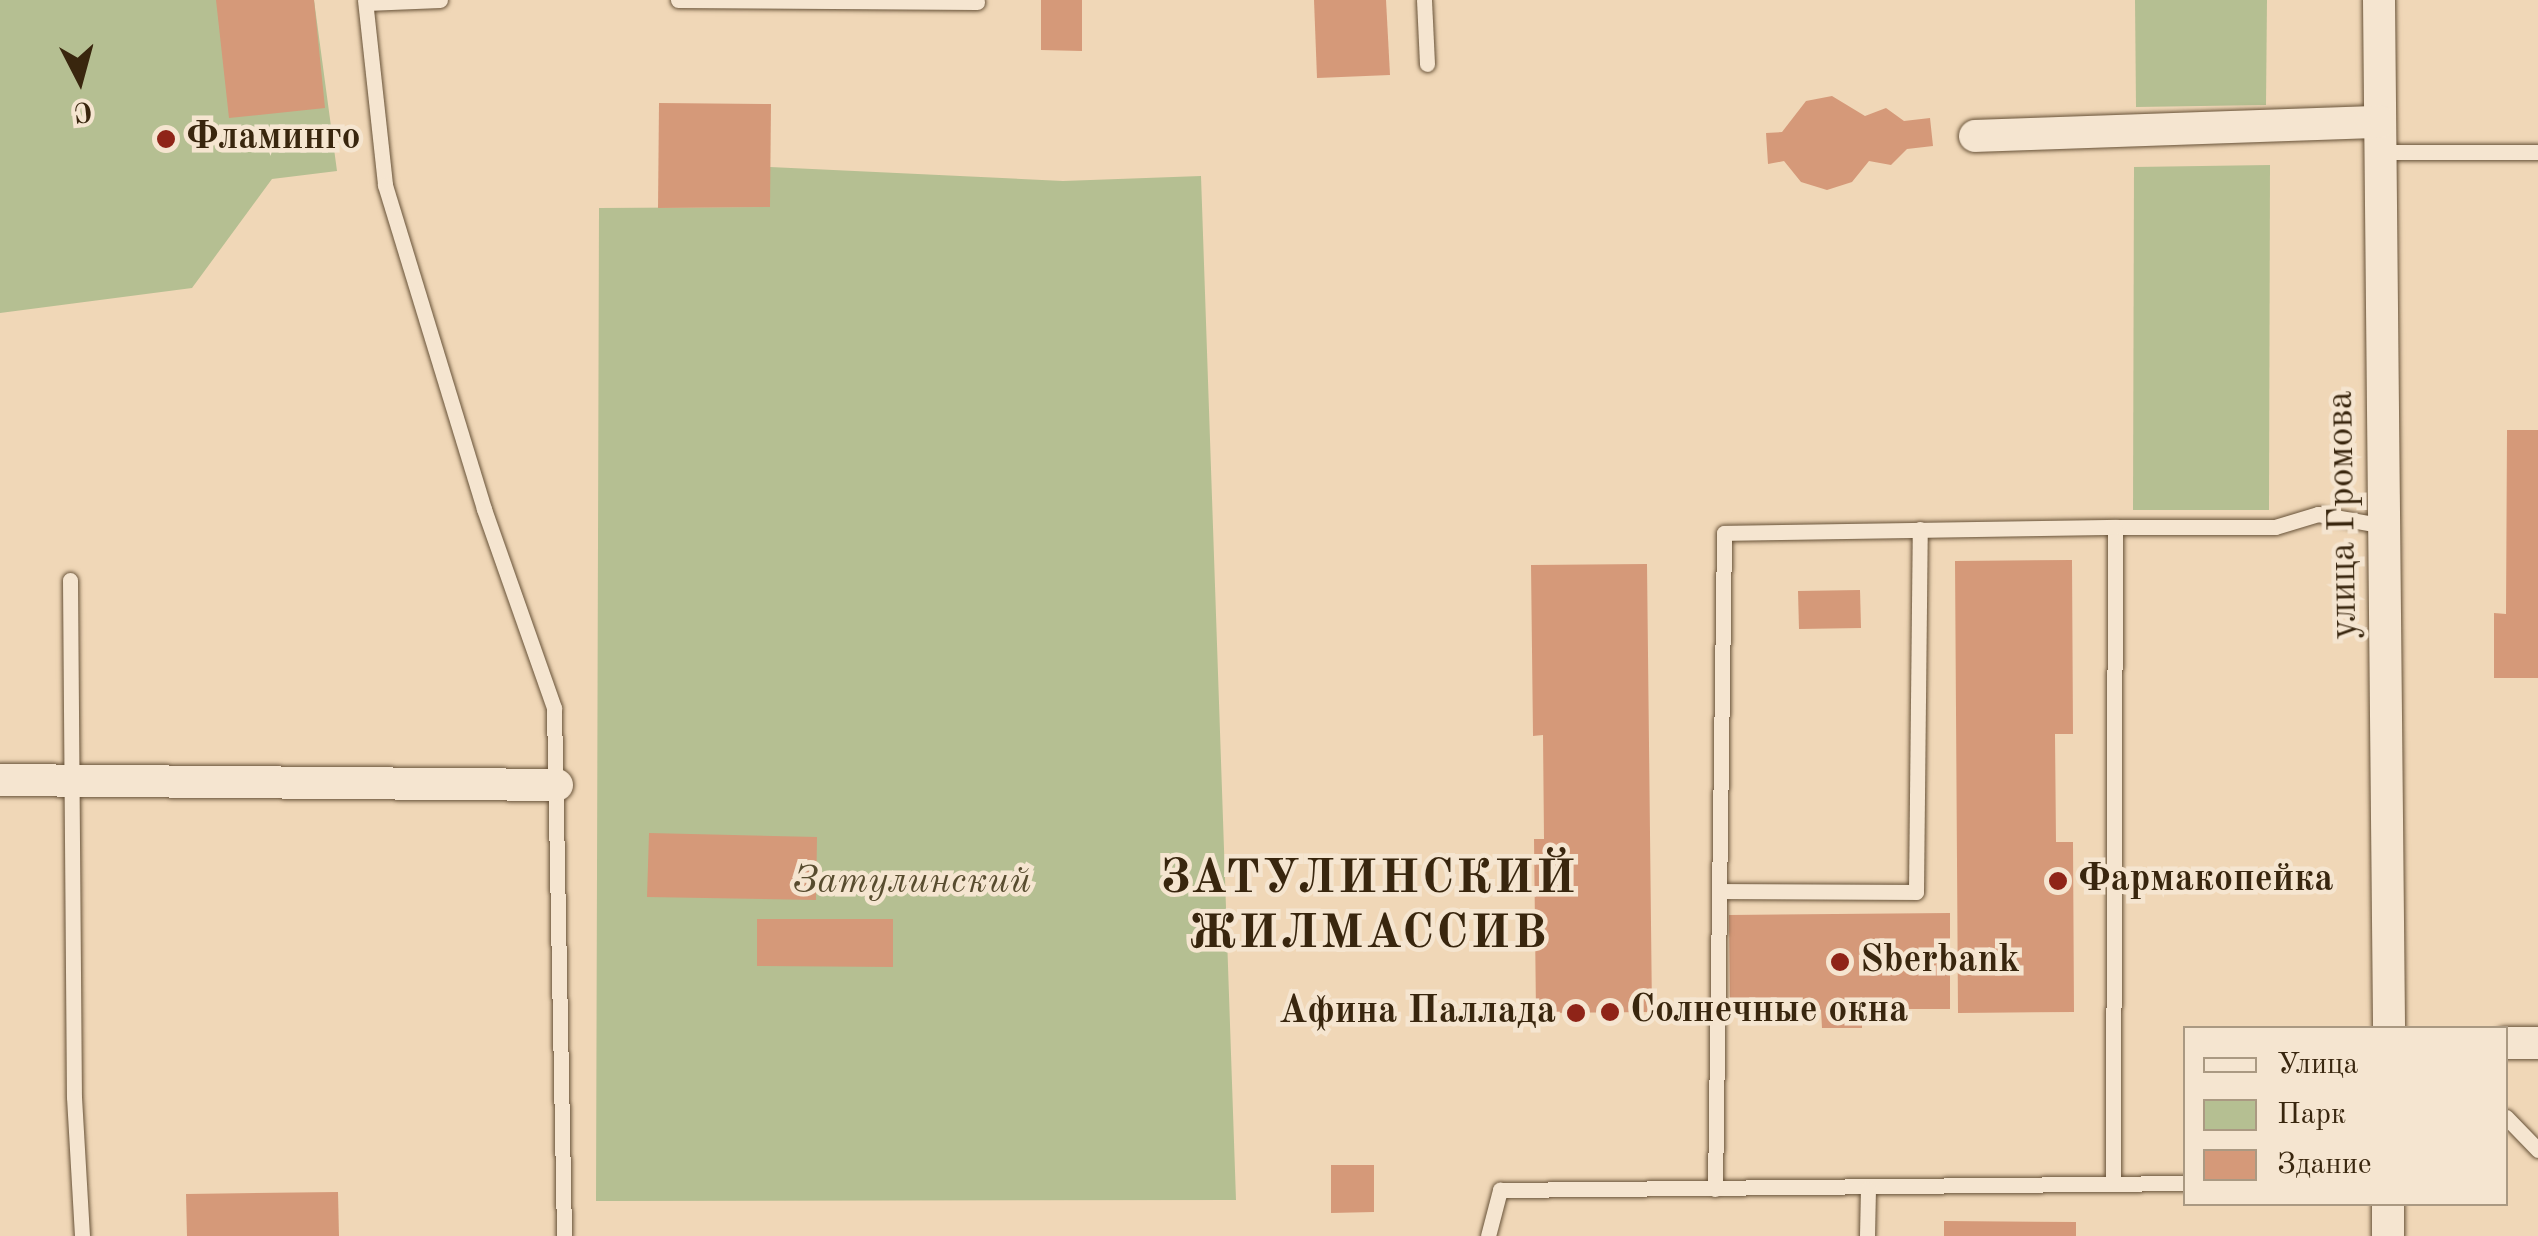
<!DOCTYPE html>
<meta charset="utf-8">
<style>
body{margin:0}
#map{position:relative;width:2538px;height:1236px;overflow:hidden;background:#f0d7b7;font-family:"Old Standard TT",serif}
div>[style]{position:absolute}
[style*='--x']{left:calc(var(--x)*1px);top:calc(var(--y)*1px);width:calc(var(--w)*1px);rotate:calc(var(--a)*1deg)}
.green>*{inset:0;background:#b5bf92}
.building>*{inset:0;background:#d59979}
.roads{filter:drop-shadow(0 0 2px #675238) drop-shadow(0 0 2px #675238)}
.lane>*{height:15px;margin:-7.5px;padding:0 7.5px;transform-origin:7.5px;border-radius:7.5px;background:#f5e5d0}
.street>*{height:32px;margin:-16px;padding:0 16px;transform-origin:16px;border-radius:16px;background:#f5e5d0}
.dots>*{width:28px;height:28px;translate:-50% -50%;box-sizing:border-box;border:5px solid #f5e5d0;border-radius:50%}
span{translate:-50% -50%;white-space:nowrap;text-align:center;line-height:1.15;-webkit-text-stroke:9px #f5e5d0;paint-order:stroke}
.poi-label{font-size:38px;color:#39260e;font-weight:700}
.left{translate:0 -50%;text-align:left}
.right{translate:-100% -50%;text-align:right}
.street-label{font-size:38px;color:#39260e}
.park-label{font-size:38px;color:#584c2f;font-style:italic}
.district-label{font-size:48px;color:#39260e;font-weight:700;letter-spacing:2.5px}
.legend{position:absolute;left:2183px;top:1026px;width:325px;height:180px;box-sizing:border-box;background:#f5e5d0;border:2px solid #aa9982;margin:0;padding:12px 18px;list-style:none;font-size:30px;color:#39260e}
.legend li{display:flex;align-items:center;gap:20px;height:50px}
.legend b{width:50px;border:2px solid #aa9982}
.north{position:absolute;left:30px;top:30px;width:100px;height:100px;-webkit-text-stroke:8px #f5e5d0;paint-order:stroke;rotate:174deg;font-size:28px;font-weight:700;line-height:40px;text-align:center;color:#39260e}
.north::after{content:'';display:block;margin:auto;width:35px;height:45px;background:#39260e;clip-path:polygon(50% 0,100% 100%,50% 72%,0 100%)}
</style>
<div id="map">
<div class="green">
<div style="clip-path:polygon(0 0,314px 0,337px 171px,272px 179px,192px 288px,0 313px)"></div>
<div style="clip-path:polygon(2135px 0,2267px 0,2266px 105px,2136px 107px)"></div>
<div style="clip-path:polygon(2270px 165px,2269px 510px,2133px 510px,2134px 167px)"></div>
<div style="clip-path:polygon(770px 167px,1063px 181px,1201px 176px,1236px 1200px,596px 1201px,599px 208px,770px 207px)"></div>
</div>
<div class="building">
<div style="clip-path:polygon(216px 0,314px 0,325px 108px,229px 118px)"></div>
<div style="clip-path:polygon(1041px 0,1082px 0,1082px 51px,1041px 50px)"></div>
<div style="clip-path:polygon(1314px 0,1386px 0,1390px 75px,1317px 78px)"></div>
<div style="clip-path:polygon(1832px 96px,1865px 116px,1886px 108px,1904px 121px,1930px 118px,1933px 146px,1907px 149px,1891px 165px,1869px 161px,1852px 182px,1827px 190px,1801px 182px,1784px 161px,1768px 164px,1766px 133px,1782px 132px,1806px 101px)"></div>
<div style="clip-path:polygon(659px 103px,771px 104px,770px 207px,658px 208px)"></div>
<div style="clip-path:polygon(2507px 430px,2538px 430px,2538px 678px,2494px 678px,2494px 613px,2506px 614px)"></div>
<div style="clip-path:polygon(2072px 560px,2073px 734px,2055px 734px,2056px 842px,2073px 842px,2074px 1012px,1958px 1013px,1955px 561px)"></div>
<div style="clip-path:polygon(1647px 564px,1652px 1012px,1536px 1013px,1534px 839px,1544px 839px,1543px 735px,1533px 736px,1531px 565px)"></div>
<div style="clip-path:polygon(1860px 590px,1861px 628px,1799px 629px,1798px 591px)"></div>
<div style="clip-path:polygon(649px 833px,817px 837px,816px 900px,647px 897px)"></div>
<div style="clip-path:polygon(1950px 913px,1950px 1009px,1862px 1009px,1862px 1028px,1822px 1028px,1821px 1010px,1730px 1011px,1729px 915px)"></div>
<div style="clip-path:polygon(757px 919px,893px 919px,893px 967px,757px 966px)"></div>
<div style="clip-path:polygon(1331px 1165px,1374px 1165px,1374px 1212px,1331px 1213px)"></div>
<div style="clip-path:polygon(338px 1192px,339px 1236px,187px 1236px,186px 1194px)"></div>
<div style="clip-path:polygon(1944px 1221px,2076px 1222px,2076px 1236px,1944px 1236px)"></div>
</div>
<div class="roads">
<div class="lane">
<div style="--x:365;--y:0;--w:186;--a:83.8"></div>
<div style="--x:385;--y:185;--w:339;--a:73"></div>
<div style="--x:484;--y:509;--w:211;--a:70.6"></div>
<div style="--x:554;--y:708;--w:528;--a:88.91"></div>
<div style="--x:678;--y:0;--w:299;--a:0.4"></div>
<div style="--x:1424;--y:0;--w:64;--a:87.3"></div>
<div style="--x:366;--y:3;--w:74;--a:-2.3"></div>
<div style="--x:2381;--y:152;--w:157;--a:0"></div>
<div style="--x:70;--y:580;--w:517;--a:89.56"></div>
<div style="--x:74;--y:1097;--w:139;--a:86.7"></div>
<div style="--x:1719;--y:891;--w:197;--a:0.3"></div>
<div style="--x:1916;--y:892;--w:363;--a:-89.4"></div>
<div style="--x:2506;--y:1117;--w:46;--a:45.9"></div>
<div style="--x:2113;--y:1183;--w:656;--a:-89.83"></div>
<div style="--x:2115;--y:527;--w:160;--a:0"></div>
<div style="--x:2275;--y:527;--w:45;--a:-16.8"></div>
<div style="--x:2318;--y:514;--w:67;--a:10.3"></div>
<div style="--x:1715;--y:1189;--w:656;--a:-89.21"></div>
<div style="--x:1724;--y:533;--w:391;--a:-0.9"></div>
<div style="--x:1488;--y:1236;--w:48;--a:-75.4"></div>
<div style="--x:1500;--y:1190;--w:686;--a:-0.58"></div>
<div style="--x:1867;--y:1236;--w:47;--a:-88.8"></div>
</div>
<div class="street">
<div style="--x:2379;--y:0;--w:1028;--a:89.44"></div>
<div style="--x:1975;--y:136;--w:405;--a:-2"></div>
<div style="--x:0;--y:780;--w:557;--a:0.51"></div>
<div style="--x:2506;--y:1043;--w:32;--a:0"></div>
<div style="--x:2388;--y:1204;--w:32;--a:90"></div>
</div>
</div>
<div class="dots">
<div style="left:166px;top:139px;background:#8f2418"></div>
<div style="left:2058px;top:881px;background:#8f2418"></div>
<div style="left:1840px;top:962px;background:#8f2418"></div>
<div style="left:1610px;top:1012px;background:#8f2418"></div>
<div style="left:1576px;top:1013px;background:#8f2418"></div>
</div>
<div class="poi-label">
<span class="left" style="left:186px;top:139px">Фламинго</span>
<span class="left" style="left:2078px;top:881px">Фармакопейка</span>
<span class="left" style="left:1860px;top:962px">Sberbank</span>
<span class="left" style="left:1630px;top:1012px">Солнечные окна</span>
<span class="right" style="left:1556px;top:1013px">Афина Паллада</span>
</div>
<div class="street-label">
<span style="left:2344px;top:515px;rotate:-91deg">улица Громова</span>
</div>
<div class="park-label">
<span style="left:912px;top:883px">Затулинский</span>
</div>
<div class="district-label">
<span style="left:1369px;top:907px">ЗАТУЛИНСКИЙ<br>ЖИЛМАССИВ</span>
</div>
<ul class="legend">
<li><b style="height:12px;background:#f5e5d0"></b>Улица</li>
<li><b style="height:28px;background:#b5bf92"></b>Парк</li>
<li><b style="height:28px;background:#d59979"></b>Здание</li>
</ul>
<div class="north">С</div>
</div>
